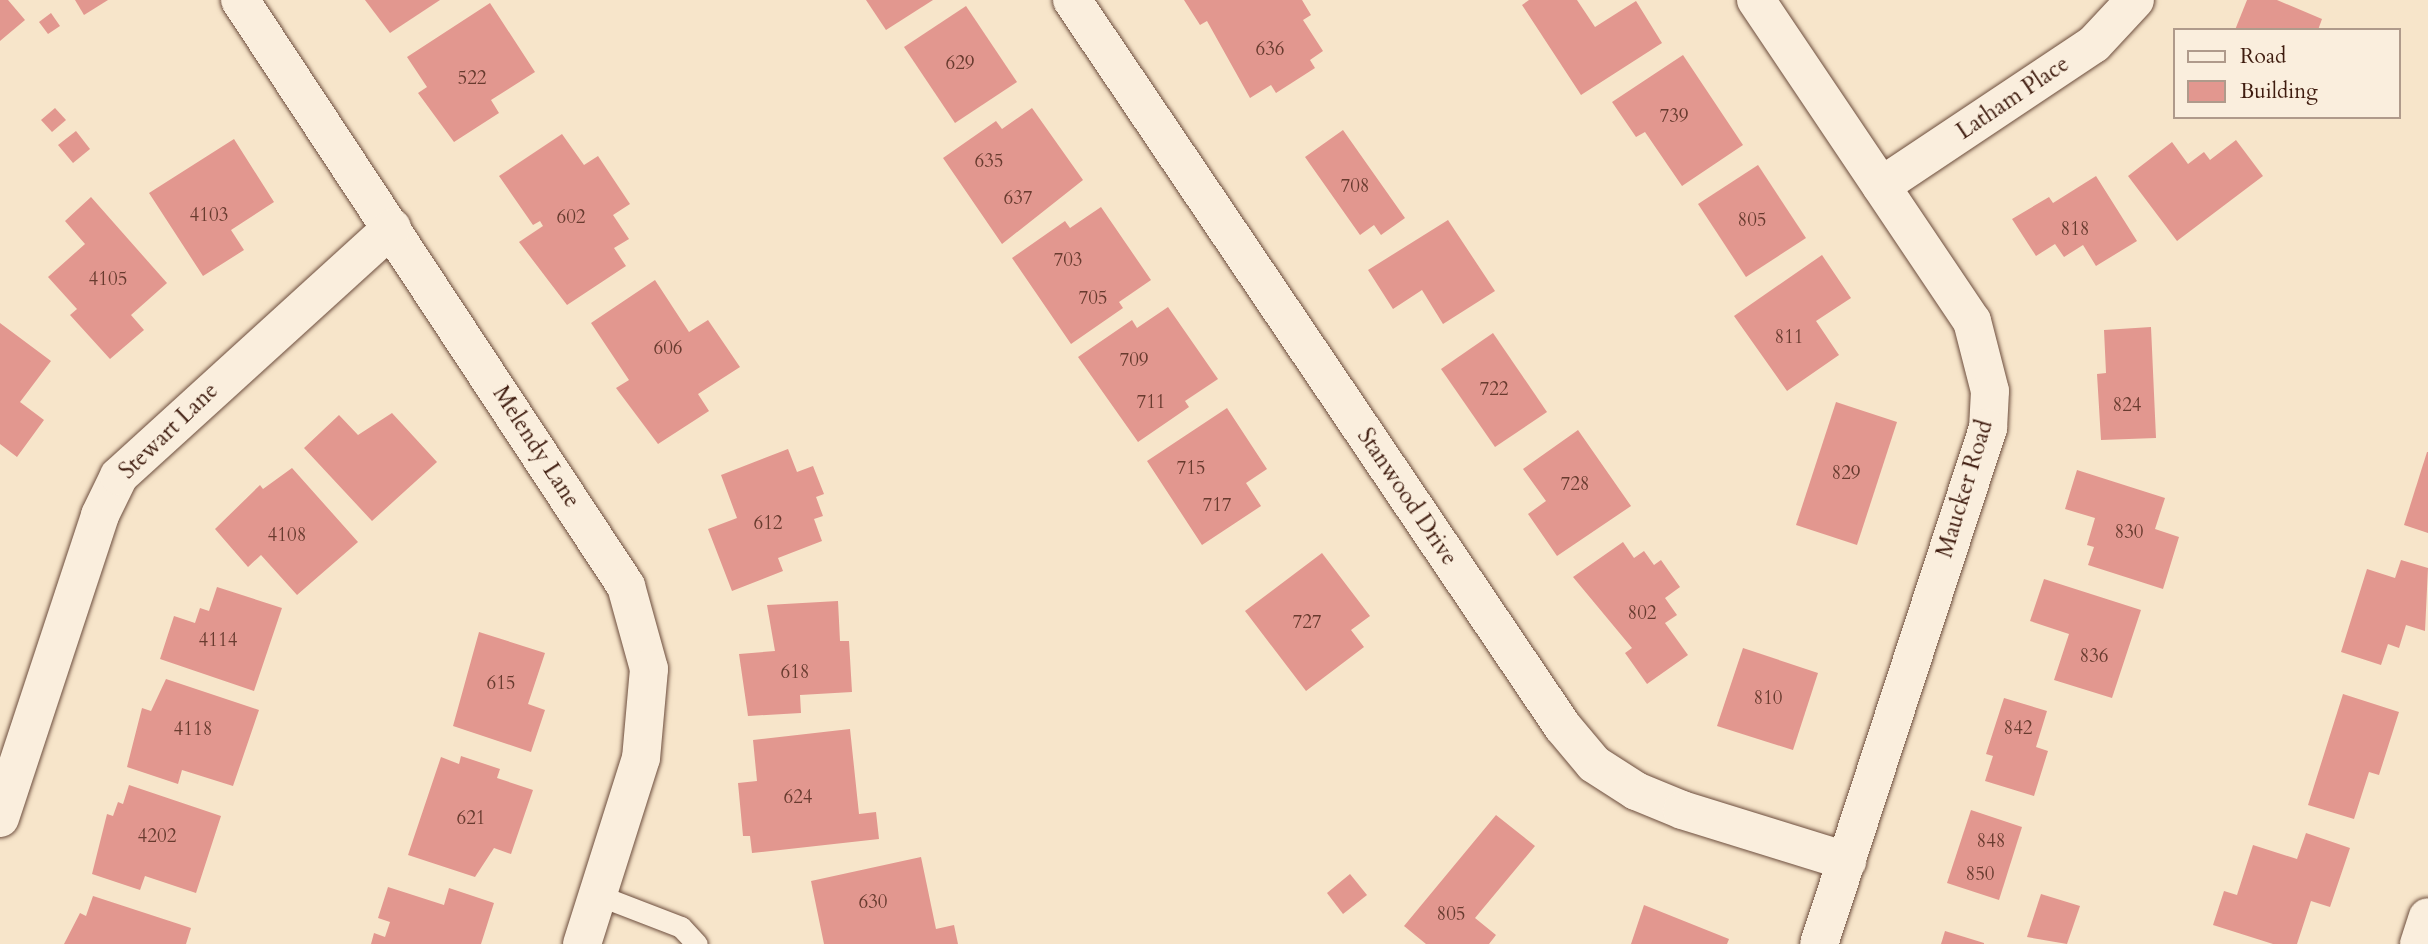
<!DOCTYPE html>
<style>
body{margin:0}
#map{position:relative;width:2428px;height:944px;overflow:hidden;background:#f7e5ca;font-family:Cardo,serif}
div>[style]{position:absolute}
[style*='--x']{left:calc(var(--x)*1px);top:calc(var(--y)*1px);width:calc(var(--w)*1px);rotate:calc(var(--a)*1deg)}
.building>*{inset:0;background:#e2978f}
.roads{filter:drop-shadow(0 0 2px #6d4e3e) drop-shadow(0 0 2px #6d4e3e)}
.service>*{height:21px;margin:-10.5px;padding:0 10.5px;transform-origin:10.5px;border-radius:10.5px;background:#faeedd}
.minor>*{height:38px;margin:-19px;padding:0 19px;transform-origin:19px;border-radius:19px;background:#faeedd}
span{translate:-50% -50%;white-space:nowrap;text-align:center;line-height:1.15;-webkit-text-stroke:5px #faeedd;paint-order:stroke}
.number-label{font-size:19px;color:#683b2f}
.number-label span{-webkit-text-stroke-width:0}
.street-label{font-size:23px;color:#3f1c0f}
.legend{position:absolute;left:2173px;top:28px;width:228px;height:91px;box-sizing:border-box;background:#faeedd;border:2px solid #af9a8b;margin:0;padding:9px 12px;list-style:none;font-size:21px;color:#3f1c0f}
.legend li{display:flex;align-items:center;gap:14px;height:35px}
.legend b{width:35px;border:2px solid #af9a8b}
</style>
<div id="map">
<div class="building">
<div style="clip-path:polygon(0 0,8px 0,25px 20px,0 41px)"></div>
<div style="clip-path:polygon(75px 0,108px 0,84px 15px)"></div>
<div style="clip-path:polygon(365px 0,440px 0,390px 33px)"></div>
<div style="clip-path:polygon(866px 0,933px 0,886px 30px)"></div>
<div style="clip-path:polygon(1184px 0,1302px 0,1311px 15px,1303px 20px,1323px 51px,1310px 60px,1315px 68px,1276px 93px,1271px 85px,1250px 98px,1207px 21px,1200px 25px)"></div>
<div style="clip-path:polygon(1529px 0,1577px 0,1595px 27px,1636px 1px,1662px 43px,1581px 95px,1522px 5px)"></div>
<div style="clip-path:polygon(2247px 0,2277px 0,2322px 19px,2318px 30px,2235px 30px)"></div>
<div style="clip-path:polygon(490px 3px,535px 72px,491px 100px,499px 113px,454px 142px,418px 93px,427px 87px,407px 57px)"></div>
<div style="clip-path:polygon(966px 6px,1017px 82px,955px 123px,904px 47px)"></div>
<div style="clip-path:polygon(51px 13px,60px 26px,48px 34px,39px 22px)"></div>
<div style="clip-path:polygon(1683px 55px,1743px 145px,1682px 186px,1645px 132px,1636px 137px,1612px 102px)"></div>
<div style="clip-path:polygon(55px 108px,66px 120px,52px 132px,41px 120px)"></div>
<div style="clip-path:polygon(1032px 108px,1083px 180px,1002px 244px,943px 158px,996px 121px,1002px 129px)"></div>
<div style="clip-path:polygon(1343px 130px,1405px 218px,1381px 235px,1374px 225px,1360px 235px,1305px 157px)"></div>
<div style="clip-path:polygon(76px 131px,90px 149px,73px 163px,58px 145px)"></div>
<div style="clip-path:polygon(562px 134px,584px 165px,598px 156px,630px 204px,613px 215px,629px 239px,614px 248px,626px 266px,567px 305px,519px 242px,543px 226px,540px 221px,533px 225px,499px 176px)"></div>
<div style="clip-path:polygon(234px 139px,274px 202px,231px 230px,244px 250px,203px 276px,149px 193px)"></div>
<div style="clip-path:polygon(2236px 140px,2263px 176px,2177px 241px,2128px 176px,2172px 142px,2188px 164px,2204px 152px,2210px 160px)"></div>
<div style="clip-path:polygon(1758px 165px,1806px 238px,1746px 277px,1698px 204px)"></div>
<div style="clip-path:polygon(2096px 176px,2137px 241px,2096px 266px,2083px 245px,2064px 257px,2055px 244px,2036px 256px,2012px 219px,2049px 197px,2053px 203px)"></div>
<div style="clip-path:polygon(91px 197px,167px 283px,131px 315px,144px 330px,110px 359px,70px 315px,77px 309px,48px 277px,85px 244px,65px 221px)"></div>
<div style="clip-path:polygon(1101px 207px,1151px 280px,1119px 302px,1123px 308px,1071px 344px,1012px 258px,1065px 221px,1070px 228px)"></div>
<div style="clip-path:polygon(1448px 220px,1495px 291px,1443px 324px,1422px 290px,1393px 309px,1368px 270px)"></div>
<div style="clip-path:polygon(1822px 255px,1851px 298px,1816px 321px,1839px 355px,1787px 391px,1734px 316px)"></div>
<div style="clip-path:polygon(655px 280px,689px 332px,708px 320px,740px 367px,698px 394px,709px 411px,658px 444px,616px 388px,629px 380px,591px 323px)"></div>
<div style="clip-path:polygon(1168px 307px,1218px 379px,1185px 401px,1189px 407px,1138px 442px,1078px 357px,1132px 320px,1137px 328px)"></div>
<div style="clip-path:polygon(0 323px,51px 361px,20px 402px,44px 420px,17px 457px,0 444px)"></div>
<div style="clip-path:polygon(2151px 327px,2156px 438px,2101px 440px,2097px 374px,2106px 373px,2104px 330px)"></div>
<div style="clip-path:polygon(1493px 333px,1547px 412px,1495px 447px,1441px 369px)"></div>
<div style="clip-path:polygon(1836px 402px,1897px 422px,1857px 545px,1796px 525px)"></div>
<div style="clip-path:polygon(1227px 408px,1267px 469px,1246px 483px,1261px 506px,1202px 545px,1147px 461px)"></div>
<div style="clip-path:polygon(392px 413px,437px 462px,372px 521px,304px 448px,339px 415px,358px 435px)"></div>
<div style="clip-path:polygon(1578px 430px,1631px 506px,1557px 556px,1528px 514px,1546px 501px,1523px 469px)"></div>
<div style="clip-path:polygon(788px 449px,797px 472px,813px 466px,824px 494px,816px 497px,823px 516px,814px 519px,822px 541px,778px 558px,783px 571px,732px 591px,708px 529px,737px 518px,721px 475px)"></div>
<div style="clip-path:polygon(2427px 452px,2428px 452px,2428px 533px,2404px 525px)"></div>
<div style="clip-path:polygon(292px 468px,358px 542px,297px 595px,261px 555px,248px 567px,215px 529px,260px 485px,263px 489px)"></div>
<div style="clip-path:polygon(2077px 470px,2165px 498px,2155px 529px,2179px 537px,2163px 589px,2088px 565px,2094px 547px,2087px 545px,2095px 518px,2065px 509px)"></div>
<div style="clip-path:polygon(1623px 542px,1634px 558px,1644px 551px,1654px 565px,1661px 560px,1680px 587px,1665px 598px,1677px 615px,1665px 623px,1688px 655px,1647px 684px,1625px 653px,1632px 648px,1573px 577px)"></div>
<div style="clip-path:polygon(1322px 553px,1370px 616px,1351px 630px,1364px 647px,1306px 691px,1245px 611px)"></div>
<div style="clip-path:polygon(2401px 560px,2428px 568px,2425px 631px,2406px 625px,2399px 648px,2388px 644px,2381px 665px,2341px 652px,2367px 569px,2395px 578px)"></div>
<div style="clip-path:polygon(2044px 579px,2141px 610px,2112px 698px,2054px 680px,2069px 634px,2030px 621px)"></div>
<div style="clip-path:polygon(217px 587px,282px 608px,254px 691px,160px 659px,174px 616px,195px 623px,200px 608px,209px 611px)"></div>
<div style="clip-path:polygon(838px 601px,840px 641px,849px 641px,852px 692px,800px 695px,801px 713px,748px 716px,739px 654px,775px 651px,767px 605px)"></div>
<div style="clip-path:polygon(479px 632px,545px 653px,528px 704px,545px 710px,531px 752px,453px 726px)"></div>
<div style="clip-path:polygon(1743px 648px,1818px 673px,1793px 750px,1717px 726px)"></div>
<div style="clip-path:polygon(166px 679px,259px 710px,233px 786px,182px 770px,178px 784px,127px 767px,142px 708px,151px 711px)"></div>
<div style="clip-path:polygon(2343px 694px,2399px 712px,2379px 775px,2369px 772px,2354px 819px,2308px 805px)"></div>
<div style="clip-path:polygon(2004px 698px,2047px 711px,2036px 747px,2048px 751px,2034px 796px,1985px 781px,1993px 756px,1986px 754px)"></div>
<div style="clip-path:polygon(850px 729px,859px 814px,876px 812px,879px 839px,752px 853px,750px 836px,743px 836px,738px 783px,757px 781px,753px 740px)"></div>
<div style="clip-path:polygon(461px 756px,500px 769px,497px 778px,533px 790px,511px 854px,494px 848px,475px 877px,408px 855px,441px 757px,459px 764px)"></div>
<div style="clip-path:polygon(129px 785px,221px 816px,196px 893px,145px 876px,140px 890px,92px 874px,107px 814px,113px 816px,118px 802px,123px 804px)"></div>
<div style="clip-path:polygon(1971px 810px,2022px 827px,1999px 900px,1947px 883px)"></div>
<div style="clip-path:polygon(1496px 815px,1535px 846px,1475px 918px,1496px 935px,1489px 944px,1426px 944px,1404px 926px)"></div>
<div style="clip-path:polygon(2306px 833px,2350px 848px,2330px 907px,2311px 901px,2297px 944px,2273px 944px,2213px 925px,2224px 891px,2237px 895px,2253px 845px,2297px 859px)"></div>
<div style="clip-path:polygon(921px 857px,936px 929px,954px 925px,958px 944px,824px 944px,811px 881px)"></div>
<div style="clip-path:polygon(1350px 874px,1367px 895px,1343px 914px,1327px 893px)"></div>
<div style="clip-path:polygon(388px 887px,444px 905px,449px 888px,494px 903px,481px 944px,371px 944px,374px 933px,385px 937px,390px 922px,378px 918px)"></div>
<div style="clip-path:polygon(2041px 894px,2080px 906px,2067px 944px,2027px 937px)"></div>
<div style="clip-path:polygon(93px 896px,191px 928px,186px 944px,64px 944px,80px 913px,86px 916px)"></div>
<div style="clip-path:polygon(1644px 905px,1729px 939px,1727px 944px,1631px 944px)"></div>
<div style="clip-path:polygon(1945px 931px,1984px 943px,1984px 944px,1941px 944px)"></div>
</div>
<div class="roads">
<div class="service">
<div style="--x:598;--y:895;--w:89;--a:21.1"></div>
<div style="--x:681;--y:927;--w:23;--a:47"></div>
</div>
<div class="minor">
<div style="--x:240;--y:0;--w:702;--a:56.63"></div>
<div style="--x:626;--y:586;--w:86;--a:74.5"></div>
<div style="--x:649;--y:669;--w:89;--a:95.1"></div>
<div style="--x:641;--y:758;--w:195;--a:107.6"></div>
<div style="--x:1072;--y:0;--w:877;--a:55.97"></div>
<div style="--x:1563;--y:727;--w:48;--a:50"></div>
<div style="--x:1594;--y:764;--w:50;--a:32.7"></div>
<div style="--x:1636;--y:791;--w:50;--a:22.4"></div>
<div style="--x:1682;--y:810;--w:173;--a:17.2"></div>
<div style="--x:1756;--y:0;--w:387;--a:56.1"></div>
<div style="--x:1972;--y:321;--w:72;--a:75.6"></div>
<div style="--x:1990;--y:391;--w:37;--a:93"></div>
<div style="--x:1988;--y:428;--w:543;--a:108.13"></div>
<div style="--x:1881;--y:186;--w:256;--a:-33.7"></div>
<div style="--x:2094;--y:44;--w:60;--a:-47"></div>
<div style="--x:0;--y:818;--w:319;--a:-71.7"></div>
<div style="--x:100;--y:515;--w:43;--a:-64"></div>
<div style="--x:119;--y:476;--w:369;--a:-42.3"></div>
<div style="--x:2419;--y:944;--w:28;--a:-72"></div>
</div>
</div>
<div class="number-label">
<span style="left:1270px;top:50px">636</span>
<span style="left:960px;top:64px">629</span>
<span style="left:472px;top:79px">522</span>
<span style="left:1674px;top:117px">739</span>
<span style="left:989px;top:162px">635</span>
<span style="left:1355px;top:187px">708</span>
<span style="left:1018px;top:199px">637</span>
<span style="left:209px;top:216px">4103</span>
<span style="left:571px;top:218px">602</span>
<span style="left:1752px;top:221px">805</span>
<span style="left:2075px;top:230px">818</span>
<span style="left:1068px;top:261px">703</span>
<span style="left:108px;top:280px">4105</span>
<span style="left:1093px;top:299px">705</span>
<span style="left:1789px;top:338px">811</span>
<span style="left:668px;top:349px">606</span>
<span style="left:1134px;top:361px">709</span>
<span style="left:1494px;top:390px">722</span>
<span style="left:1151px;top:403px">711</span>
<span style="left:2127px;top:406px">824</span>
<span style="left:1191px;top:469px">715</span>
<span style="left:1846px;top:474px">829</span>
<span style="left:1575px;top:485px">728</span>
<span style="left:1217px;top:506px">717</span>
<span style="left:768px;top:524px">612</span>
<span style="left:2129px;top:533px">830</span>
<span style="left:287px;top:536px">4108</span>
<span style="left:1642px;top:614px">802</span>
<span style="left:1307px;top:623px">727</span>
<span style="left:218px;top:641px">4114</span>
<span style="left:2094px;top:657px">836</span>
<span style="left:795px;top:673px">618</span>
<span style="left:501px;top:684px">615</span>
<span style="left:1768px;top:699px">810</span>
<span style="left:2018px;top:729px">842</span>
<span style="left:193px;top:730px">4118</span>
<span style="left:798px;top:798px">624</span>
<span style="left:471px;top:819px">621</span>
<span style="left:157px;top:837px">4202</span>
<span style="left:1991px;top:842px">848</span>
<span style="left:1980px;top:875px">850</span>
<span style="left:873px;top:903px">630</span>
<span style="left:1451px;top:915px">805</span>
</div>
<div class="street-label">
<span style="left:2013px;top:98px;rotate:-34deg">Latham Place</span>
<span style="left:169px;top:431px;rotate:-44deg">Stewart Lane</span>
<span style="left:536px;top:447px;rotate:57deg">Melendy Lane</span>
<span style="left:1965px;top:489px;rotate:-73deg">Maucker Road</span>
<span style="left:1407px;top:497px;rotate:56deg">Stanwood Drive</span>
</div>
<ul class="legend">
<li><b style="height:9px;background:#faeedd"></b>Road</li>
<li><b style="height:19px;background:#e2978f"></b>Building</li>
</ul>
</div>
